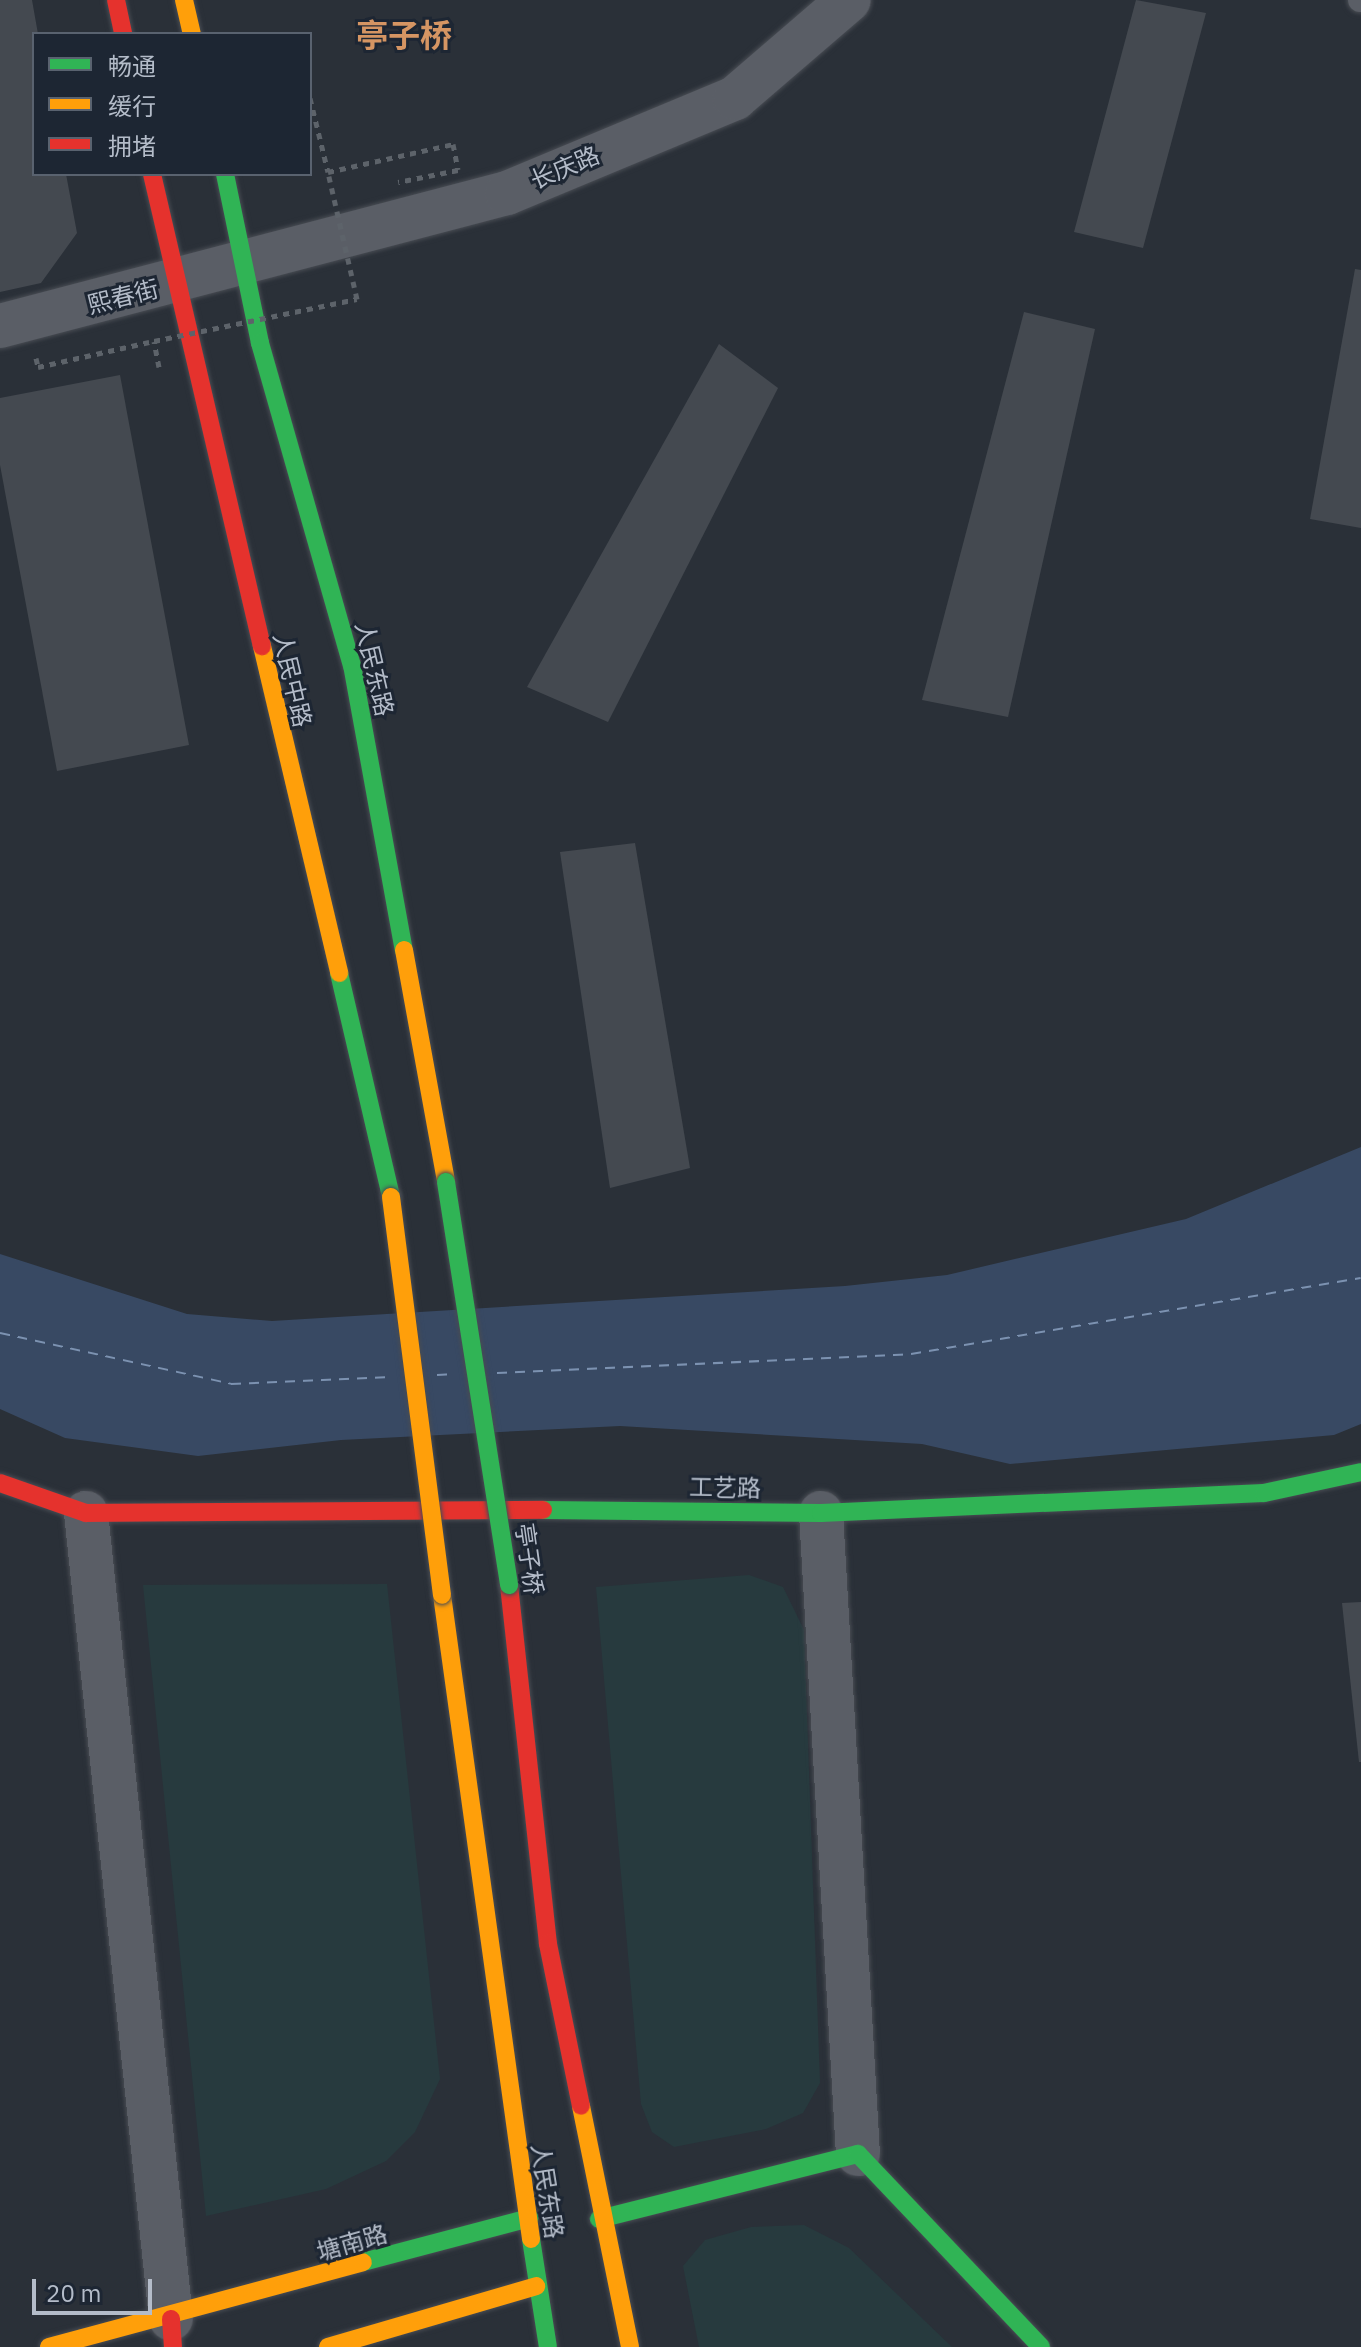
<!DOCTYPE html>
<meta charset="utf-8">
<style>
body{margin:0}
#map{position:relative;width:1361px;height:2347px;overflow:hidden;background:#2a3038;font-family:"IBM Plex Sans","Noto Sans SC",sans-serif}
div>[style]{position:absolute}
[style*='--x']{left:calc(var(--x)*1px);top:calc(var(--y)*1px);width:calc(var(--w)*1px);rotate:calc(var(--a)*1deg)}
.green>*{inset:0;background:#273a3e}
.water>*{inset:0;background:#384963}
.ferry>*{height:2px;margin-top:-1px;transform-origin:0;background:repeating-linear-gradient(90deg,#7c92b1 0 10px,transparent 0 18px)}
.building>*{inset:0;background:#444950}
.path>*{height:5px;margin-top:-2.5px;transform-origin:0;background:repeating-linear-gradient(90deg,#5d636a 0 6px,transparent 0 12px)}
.roads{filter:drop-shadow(0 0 2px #484c53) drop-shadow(0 0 2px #484c53)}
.lane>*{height:24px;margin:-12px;padding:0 12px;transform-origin:12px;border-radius:12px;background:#5a5e66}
.street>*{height:44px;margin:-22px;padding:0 22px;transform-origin:22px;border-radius:22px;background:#5a5e66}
.fast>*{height:18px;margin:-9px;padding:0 9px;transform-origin:9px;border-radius:9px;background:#30b455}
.slow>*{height:18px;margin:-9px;padding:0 9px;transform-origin:9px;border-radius:9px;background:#ff9f0a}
.jam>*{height:18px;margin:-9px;padding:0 9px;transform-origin:9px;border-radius:9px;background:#e5322d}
.path-bridge>*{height:5px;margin-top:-2.5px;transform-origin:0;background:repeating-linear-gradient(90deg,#5d636a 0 6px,transparent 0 12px)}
.bridges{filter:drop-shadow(0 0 2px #484c53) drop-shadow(0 0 2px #484c53)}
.fast-bridge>*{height:18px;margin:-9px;padding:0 9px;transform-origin:9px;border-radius:9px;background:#30b455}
.slow-bridge>*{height:18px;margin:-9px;padding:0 9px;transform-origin:9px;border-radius:9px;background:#ff9f0a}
span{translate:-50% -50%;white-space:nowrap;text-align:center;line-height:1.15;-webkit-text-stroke:6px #1d2633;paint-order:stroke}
.street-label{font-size:24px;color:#b4bcc9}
.district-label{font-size:32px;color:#d59563;font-weight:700}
.legend{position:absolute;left:32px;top:32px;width:280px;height:144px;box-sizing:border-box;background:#1d2633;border:2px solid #59626f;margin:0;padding:10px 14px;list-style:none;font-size:24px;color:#b4bcc9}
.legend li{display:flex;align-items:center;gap:16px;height:40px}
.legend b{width:40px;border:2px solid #59626f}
.scale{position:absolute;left:32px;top:2279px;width:120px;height:36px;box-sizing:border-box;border:4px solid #b4bcc9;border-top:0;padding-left:10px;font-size:24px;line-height:28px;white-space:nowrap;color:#b4bcc9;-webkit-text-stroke:6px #1d2633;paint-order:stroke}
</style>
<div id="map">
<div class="green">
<div style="clip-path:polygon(749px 1575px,783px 1587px,804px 1630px,820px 2083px,803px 2113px,766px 2129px,674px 2147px,652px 2132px,641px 2104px,596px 1587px)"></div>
<div style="clip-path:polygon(387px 1584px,440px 2079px,415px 2132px,386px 2161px,326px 2189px,206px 2216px,143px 1585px)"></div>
<div style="clip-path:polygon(804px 2225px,849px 2248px,952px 2347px,699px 2347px,683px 2266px,705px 2240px,751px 2227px)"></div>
</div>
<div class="water">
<div style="clip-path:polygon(1361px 1147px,1361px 1424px,1334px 1435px,1010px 1464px,922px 1444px,620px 1426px,341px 1440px,198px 1456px,65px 1438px,0 1409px,0 1254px,187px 1314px,272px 1321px,845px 1286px,947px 1275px,1186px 1219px)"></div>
</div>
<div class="ferry">
<div style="--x:0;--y:1333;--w:237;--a:12.4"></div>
<div style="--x:231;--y:1384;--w:160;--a:-2.5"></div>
<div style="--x:497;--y:1373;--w:414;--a:-2.6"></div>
<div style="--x:911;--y:1354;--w:456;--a:-9.6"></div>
<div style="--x:437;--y:1375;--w:18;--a:-3"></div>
</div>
<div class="building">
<div style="clip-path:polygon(0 0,32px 0,38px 34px,34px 174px,66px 174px,77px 233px,41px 283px,0 292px)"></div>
<div style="clip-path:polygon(1136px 0,1206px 13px,1143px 248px,1074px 232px)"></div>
<div style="clip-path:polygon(1355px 269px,1361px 270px,1361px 528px,1310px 519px)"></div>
<div style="clip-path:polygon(1024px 312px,1095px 329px,1008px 717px,922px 700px)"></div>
<div style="clip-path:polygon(719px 344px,778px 388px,608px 722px,527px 687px)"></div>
<div style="clip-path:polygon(120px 375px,189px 745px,57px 771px,0 465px,0 398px)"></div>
<div style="clip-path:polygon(635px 843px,690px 1168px,610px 1188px,560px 852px)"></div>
<div style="clip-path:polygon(1361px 1602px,1361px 1762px,1359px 1762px,1342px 1603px)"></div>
</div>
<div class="path">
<div style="--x:310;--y:98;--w:76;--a:76.3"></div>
<div style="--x:36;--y:358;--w:9;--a:77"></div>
<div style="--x:38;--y:367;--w:114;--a:-12.7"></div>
</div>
<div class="roads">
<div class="lane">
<div style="--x:1360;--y:0;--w:1;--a:0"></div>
</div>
<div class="street">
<div style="--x:0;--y:326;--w:524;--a:-14.7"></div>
<div style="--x:507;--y:193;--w:247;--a:-22.6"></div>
<div style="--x:735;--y:98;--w:150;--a:-40.7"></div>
<div style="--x:86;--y:1513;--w:810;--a:83.98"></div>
<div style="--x:821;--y:1513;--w:642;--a:86.7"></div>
</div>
<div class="fast">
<div style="--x:225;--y:174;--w:173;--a:78.3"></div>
<div style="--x:260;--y:343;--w:335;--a:74.1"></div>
<div style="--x:352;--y:665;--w:290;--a:79.7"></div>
<div style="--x:339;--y:973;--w:230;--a:76.9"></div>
<div style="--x:543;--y:1510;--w:278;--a:0.6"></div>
<div style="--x:821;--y:1513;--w:443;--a:-2.6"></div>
<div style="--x:1264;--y:1493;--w:99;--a:-12.2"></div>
<div style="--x:599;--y:2219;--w:267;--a:-14.1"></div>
<div style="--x:858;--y:2154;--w:266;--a:46.5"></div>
<div style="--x:531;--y:2239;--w:109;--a:81.1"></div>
<div style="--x:363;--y:2262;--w:172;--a:-14.8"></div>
</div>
<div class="slow">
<div style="--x:184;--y:0;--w:35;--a:77"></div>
<div style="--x:262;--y:646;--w:336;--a:76.7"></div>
<div style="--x:404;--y:950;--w:236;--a:79.7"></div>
<div style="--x:442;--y:1595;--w:650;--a:82.13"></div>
<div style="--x:581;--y:2106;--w:246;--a:78.5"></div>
<div style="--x:49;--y:2347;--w:325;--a:-15.1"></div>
<div style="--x:328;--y:2347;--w:217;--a:-16.3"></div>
</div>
<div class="jam">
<div style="--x:116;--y:0;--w:35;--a:78"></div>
<div style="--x:152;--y:174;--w:485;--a:76.9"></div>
<div style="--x:0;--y:1483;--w:91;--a:19.2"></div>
<div style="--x:86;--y:1513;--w:457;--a:-0.4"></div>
<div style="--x:509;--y:1585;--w:361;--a:83.8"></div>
<div style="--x:548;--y:1944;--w:165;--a:78.5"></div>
<div style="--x:171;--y:2319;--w:28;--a:86"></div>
</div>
</div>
<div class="path-bridge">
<div style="--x:159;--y:367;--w:26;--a:-101"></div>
<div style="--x:154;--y:341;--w:207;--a:-11.7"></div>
<div style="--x:357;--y:299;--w:130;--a:-102.9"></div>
<div style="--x:328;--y:172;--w:128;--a:-12.6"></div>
<div style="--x:453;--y:144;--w:26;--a:79"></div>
<div style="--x:458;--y:170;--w:61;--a:168.7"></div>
</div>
<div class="bridges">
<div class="fast-bridge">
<div style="--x:446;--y:1182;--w:408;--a:81.1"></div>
</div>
<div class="slow-bridge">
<div style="--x:391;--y:1197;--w:401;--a:82.7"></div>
</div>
</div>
<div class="street-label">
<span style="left:565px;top:168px;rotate:-23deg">长庆路</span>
<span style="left:123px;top:297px;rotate:-14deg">熙春街</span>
<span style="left:374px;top:669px;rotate:77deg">人民东路</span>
<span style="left:292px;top:680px;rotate:77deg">人民中路</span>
<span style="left:725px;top:1488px;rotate:1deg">工艺路</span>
<span style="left:529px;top:1559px;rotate:82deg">亭子桥</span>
<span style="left:547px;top:2191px;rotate:81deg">人民东路</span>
<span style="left:352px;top:2243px;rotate:-16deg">塘南路</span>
</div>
<div class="district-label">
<span style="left:404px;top:35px">亭子桥</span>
</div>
<ul class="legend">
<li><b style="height:10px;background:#30b455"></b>畅通</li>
<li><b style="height:10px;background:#ff9f0a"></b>缓行</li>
<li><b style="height:10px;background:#e5322d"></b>拥堵</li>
</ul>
<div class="scale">20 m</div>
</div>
